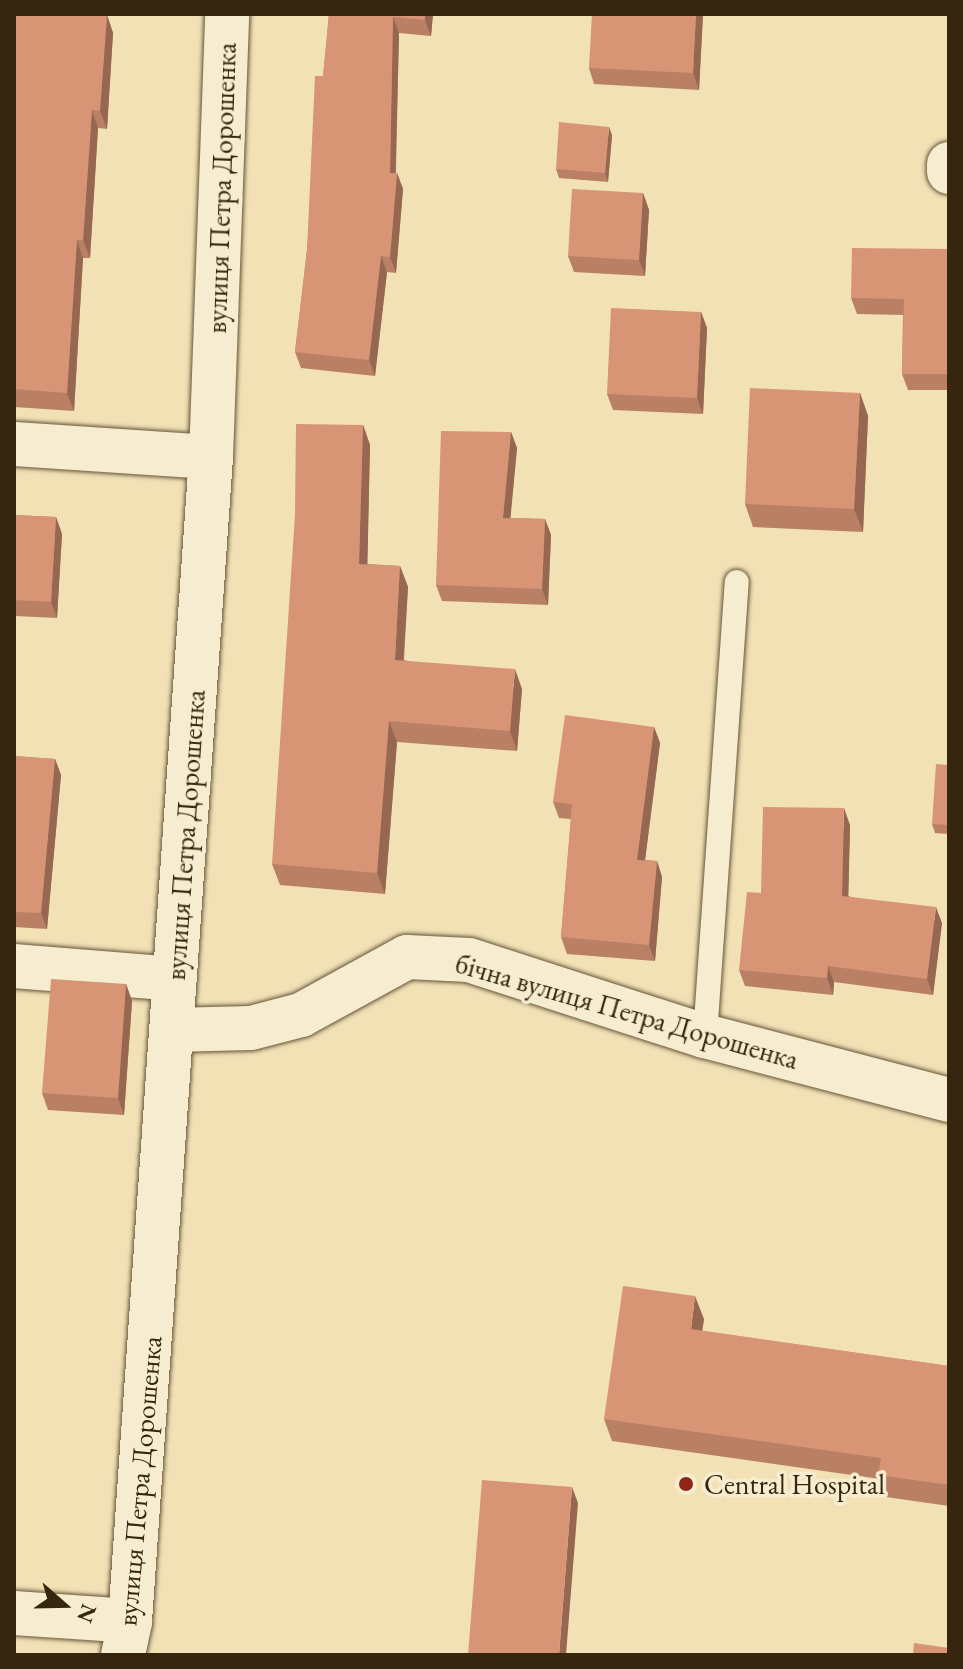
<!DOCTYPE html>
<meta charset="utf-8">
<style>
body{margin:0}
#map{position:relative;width:963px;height:1669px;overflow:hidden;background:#f1e1b5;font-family:"EB Garamond",serif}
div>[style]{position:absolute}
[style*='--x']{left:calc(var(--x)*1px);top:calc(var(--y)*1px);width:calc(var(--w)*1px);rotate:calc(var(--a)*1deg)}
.roads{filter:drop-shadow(0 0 2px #665538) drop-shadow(0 0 2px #665538)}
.lane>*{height:24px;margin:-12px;padding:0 12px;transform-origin:12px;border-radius:12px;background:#f6eccf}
.street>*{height:44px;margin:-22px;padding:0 22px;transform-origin:22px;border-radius:22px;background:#f6eccf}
.wall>*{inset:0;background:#b98065}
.shaded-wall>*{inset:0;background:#966852}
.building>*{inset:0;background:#d79575}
.dots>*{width:22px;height:22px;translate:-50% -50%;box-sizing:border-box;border:4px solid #f6eccf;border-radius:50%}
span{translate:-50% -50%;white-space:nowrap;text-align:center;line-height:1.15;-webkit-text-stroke:7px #f6eccf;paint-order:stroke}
.street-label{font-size:28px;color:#37260f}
.poi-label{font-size:28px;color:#37260f}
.left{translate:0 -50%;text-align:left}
.frame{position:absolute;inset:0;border:16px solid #37260f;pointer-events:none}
.north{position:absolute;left:24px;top:1565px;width:80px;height:80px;-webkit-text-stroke:6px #f6eccf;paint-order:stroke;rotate:110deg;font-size:22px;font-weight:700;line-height:32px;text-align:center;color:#37260f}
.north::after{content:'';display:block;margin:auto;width:28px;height:36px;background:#37260f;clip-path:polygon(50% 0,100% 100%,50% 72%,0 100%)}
</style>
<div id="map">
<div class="roads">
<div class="lane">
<div style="--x:705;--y:1036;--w:455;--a:-86"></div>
</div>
<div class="street">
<div style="--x:949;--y:164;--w:8;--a:90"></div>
<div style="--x:14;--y:444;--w:197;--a:3.8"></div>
<div style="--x:14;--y:966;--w:161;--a:4.6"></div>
<div style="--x:172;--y:1030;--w:79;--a:-1.5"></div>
<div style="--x:251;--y:1028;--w:52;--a:-14.6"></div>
<div style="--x:301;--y:1015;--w:121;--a:-28.7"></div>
<div style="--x:407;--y:957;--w:62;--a:2.8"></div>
<div style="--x:469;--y:960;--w:248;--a:17.9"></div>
<div style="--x:705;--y:1036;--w:252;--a:14.7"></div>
<div style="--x:14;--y:1613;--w:116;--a:3.9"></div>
<div style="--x:123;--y:1655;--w:35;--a:-78"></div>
<div style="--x:130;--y:1621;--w:1167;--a:-86.02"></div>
<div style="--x:211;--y:457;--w:443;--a:-87.9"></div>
</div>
</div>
<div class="wall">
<div style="clip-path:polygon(14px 14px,107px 15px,113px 33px,107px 129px,98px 128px,90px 258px,83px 258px,74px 411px,14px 407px)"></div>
<div style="clip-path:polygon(329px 14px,433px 14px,431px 36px,399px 33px,396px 173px,397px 173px,403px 189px,396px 273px,387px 272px,375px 376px,301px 368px,295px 352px,307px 250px)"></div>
<div style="clip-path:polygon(703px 14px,699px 90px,594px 84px,589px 68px)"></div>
<div style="clip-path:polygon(612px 135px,608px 182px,559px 178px,556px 169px)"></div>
<div style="clip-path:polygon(643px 193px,649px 210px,645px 276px,574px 272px,568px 256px)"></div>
<div style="clip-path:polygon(949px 249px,949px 390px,908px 390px,902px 374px,903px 315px,857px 314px,851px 298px)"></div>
<div style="clip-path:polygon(701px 312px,707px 328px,703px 414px,613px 410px,607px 394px)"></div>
<div style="clip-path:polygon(860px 393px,868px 416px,863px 532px,753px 527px,745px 504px)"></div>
<div style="clip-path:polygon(363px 425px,370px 445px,367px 564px,400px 566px,408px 587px,404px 660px,522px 689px,517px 751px,397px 742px,385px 894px,280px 885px,272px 864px)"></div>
<div style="clip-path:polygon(511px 432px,517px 448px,510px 518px,545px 519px,551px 535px,548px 605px,442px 601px,436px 585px)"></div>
<div style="clip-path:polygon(14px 515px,56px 517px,62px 534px,57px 618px,14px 616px)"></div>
<div style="clip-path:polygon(654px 727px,660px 743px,645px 860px,657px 861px,662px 877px,655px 961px,567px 954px,561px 937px,571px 819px,559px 818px,553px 802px)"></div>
<div style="clip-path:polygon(14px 756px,55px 759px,61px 775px,47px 929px,14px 927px)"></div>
<div style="clip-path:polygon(949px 765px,949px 834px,935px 833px,932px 824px)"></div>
<div style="clip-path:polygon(850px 825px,848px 896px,942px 923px,933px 995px,834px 982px,833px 995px,745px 986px,739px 970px,761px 893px)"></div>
<div style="clip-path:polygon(126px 984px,132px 1001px,124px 1115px,48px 1110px,42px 1093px)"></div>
<div style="clip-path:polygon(704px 1319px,702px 1331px,949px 1366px,949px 1506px,886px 1497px,880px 1479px,612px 1441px,604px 1419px)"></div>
</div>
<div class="shaded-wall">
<div style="clip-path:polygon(425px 14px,433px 14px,431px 36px,425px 20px)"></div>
<div style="clip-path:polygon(696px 14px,703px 14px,699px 90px,693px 73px)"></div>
<div style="clip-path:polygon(107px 15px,113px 33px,107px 129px,100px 111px)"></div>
<div style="clip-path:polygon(393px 17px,399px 33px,395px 189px,390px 173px)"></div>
<div style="clip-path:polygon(92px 110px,98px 128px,90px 258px,83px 240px)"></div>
<div style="clip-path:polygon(609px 127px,612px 135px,608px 182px,605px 173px)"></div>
<div style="clip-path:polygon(397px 173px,403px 189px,396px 273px,390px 257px)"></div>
<div style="clip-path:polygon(643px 193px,649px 210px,645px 276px,639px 260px)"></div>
<div style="clip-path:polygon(77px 240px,83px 258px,74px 411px,67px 393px)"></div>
<div style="clip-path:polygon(381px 256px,387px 272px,375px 376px,369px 360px)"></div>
<div style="clip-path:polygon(701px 312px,707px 328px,703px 414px,697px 398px)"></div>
<div style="clip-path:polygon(860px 393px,868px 416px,863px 532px,854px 509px)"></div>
<div style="clip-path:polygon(363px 425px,370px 445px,367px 585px,359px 564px)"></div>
<div style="clip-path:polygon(511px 432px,517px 448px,509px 534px,503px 518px)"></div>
<div style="clip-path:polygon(56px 517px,62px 534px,57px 618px,51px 602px)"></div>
<div style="clip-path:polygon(545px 519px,551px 535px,548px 605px,542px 589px)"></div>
<div style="clip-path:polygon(400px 566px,408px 587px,402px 680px,395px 660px)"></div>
<div style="clip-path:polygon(515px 669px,522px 689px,517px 751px,510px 731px)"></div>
<div style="clip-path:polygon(389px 721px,397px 742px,385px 894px,377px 873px)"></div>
<div style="clip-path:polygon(654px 727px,660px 743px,643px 876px,637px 860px)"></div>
<div style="clip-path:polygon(55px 759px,61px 775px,47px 929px,41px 913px)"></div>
<div style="clip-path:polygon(844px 808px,850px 825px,848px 912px,842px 896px)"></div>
<div style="clip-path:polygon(657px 861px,662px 877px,655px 961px,649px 945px)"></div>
<div style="clip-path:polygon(936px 907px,942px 923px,933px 995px,927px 979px)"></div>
<div style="clip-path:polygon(828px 966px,834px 982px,833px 995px,827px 978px)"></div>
<div style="clip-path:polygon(126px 984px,132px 1001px,124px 1115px,118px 1098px)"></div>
<div style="clip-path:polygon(14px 1178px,16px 1183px,14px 1229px)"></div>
<div style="clip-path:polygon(695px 1296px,704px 1319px,699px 1352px,691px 1329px)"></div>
<div style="clip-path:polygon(572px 1487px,578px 1503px,566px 1655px,559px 1655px)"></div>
</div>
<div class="building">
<div style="clip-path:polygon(14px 14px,107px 15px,100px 111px,92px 110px,83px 240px,77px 240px,67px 393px,14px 389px)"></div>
<div style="clip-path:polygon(329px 14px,425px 14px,425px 20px,393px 17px,390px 173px,397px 173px,390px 257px,381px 256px,369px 360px,295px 352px,307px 250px,315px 76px,323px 76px)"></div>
<div style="clip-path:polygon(592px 14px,696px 14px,693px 73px,589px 68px)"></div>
<div style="clip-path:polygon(559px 122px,609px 127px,605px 173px,556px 169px)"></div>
<div style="clip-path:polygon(572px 189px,643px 193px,639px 260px,568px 256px)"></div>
<div style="clip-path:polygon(852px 248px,949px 249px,949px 374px,902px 374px,904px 299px,851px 298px)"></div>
<div style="clip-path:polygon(611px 308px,701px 312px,697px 398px,607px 394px)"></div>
<div style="clip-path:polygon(750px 388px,860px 393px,854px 509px,745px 504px)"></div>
<div style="clip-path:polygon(296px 424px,363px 425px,359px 564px,400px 566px,395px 660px,515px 669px,510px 731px,389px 721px,377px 873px,272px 864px,295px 514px)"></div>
<div style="clip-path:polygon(441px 431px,511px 432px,503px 518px,545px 519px,542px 589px,436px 585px)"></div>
<div style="clip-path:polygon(14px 515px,56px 517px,51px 602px,14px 600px)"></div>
<div style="clip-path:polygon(565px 715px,654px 727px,637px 860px,657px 861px,649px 945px,561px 937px,572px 804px,553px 802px)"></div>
<div style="clip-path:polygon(14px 756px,55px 759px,41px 913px,14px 912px)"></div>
<div style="clip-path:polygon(936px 764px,949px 765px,949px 825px,932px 824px)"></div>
<div style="clip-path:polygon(763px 807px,844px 808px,842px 896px,936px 907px,927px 979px,828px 966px,827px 978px,739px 970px,747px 892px,761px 893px)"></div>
<div style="clip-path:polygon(51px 979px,126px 984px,118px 1098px,42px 1093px)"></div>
<div style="clip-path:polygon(623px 1286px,695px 1296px,691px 1329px,949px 1366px,949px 1485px,878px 1475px,881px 1458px,604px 1419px)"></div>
<div style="clip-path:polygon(482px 1480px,572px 1487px,559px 1655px,468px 1655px)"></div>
<div style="clip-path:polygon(914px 1643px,949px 1648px,949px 1655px,913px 1655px)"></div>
</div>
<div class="dots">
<div style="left:686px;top:1484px;background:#8f2418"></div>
</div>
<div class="street-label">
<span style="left:221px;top:188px;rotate:-88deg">вулиця Петра Дорошенка</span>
<span style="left:185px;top:835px;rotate:-86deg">вулиця Петра Дорошенка</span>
<span style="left:627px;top:1011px;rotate:16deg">бічна вулиця Петра Дорошенка</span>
<span style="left:139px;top:1481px;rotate:-85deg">вулиця Петра Дорошенка</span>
</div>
<div class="poi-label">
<span class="left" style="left:704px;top:1484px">Central Hospital</span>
</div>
<div class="frame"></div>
<div class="north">N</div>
</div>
